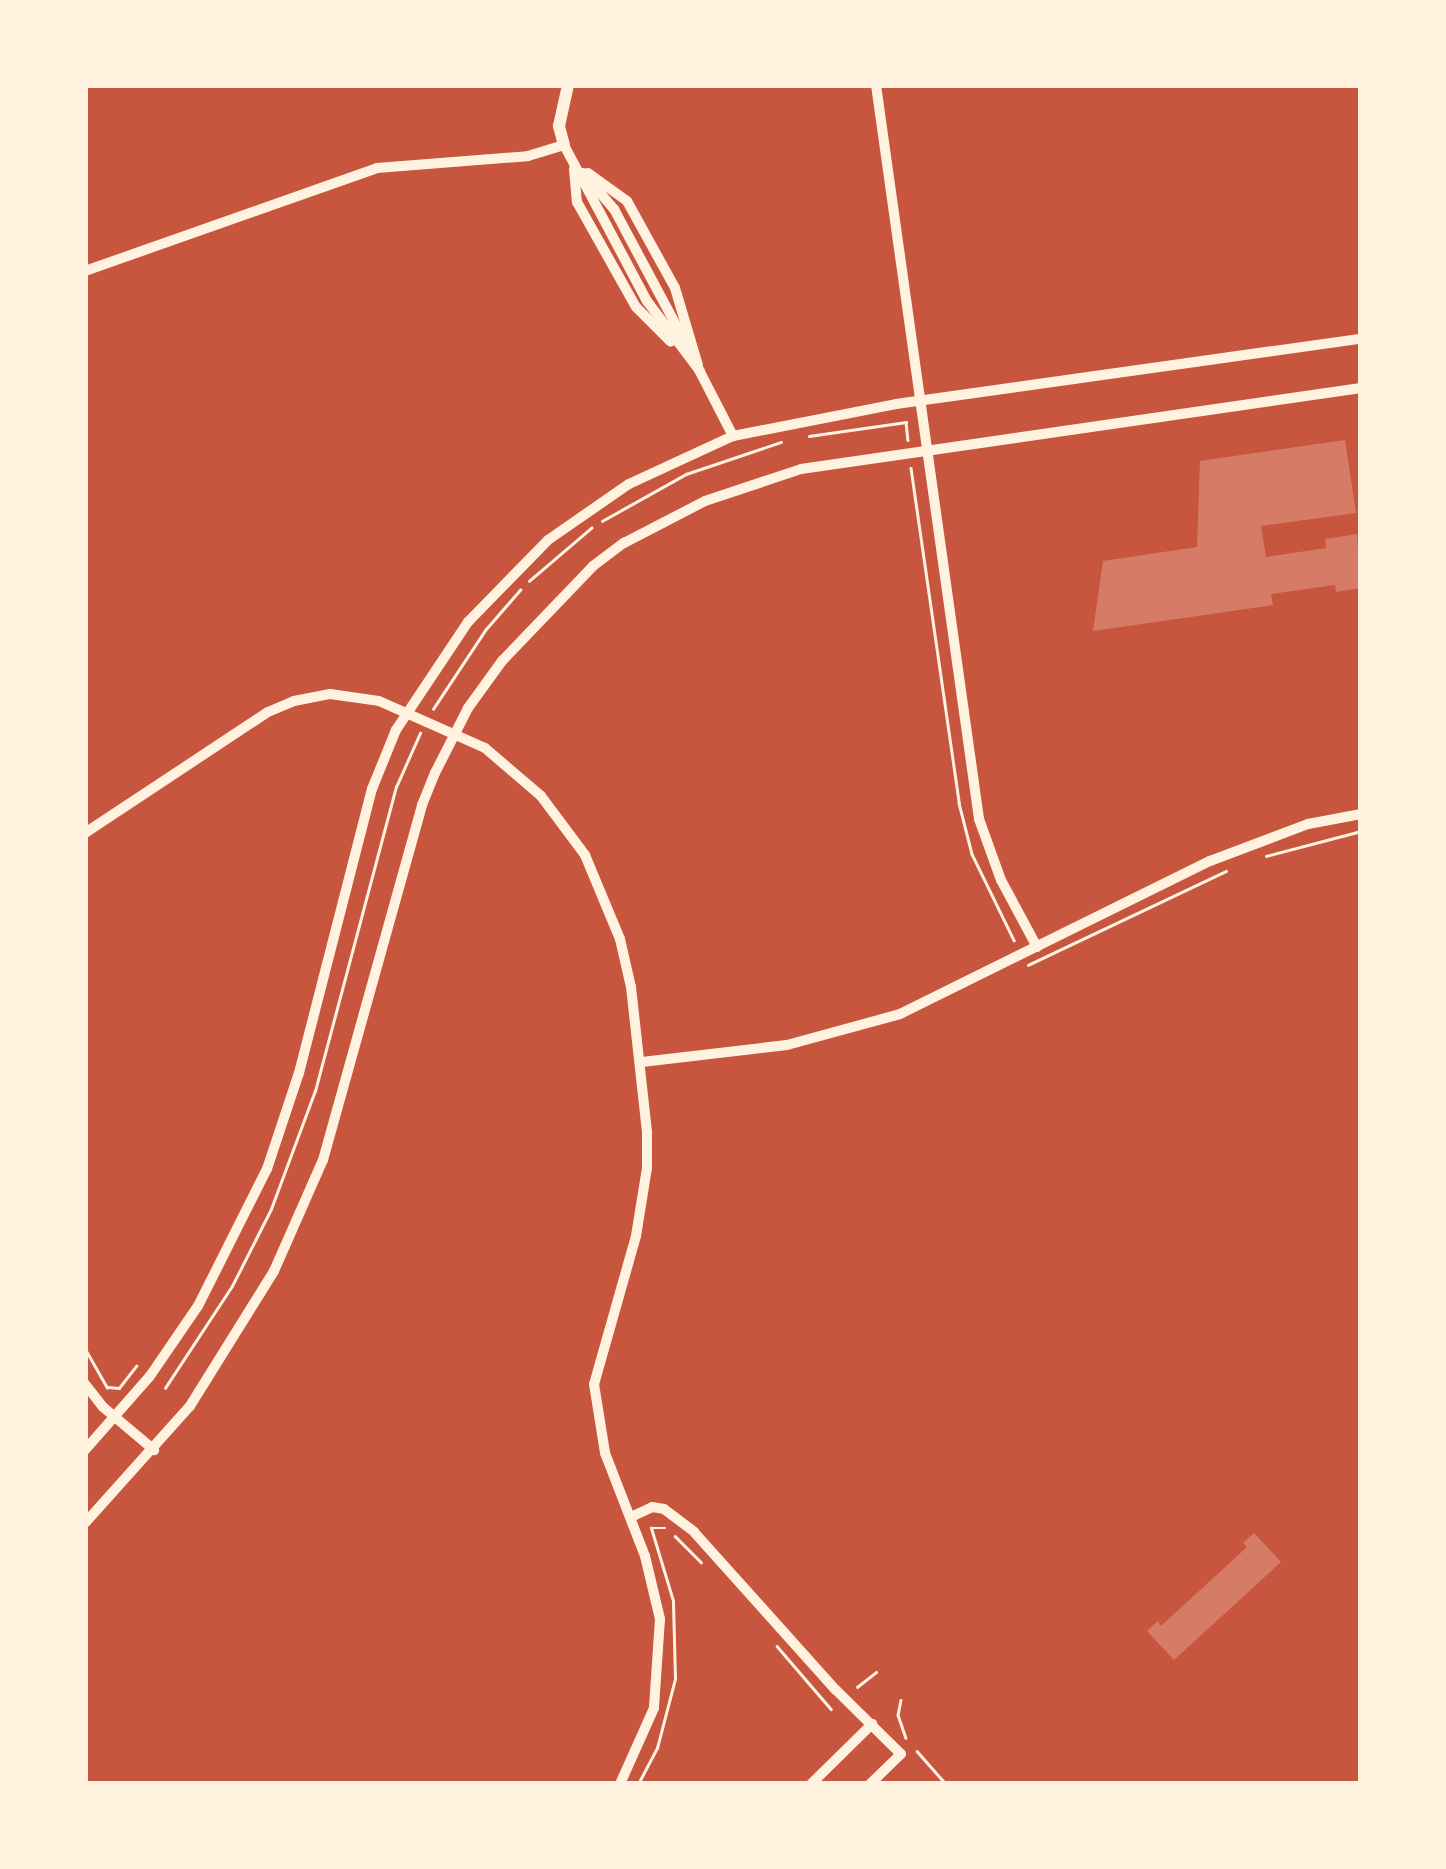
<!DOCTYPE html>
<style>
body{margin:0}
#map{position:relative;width:1446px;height:1869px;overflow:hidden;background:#c8553d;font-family:"Sofia Sans Condensed",sans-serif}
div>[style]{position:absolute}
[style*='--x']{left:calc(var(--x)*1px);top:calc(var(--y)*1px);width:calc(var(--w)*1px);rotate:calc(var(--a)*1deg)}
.building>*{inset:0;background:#d67c66}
.path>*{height:2.5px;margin:-1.25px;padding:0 1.25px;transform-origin:1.25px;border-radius:1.25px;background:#fff3e0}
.minor>*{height:10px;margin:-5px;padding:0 5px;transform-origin:5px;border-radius:5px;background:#fff3e0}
.tertiary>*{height:12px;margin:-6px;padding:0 6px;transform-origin:6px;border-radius:6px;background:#fff3e0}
span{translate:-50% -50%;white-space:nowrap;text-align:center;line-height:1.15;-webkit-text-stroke:10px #fff3e0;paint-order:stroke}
.frame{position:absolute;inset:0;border:88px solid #fff3e0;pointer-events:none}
</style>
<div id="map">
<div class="building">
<div style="clip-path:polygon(1345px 440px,1356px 513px,1261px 526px,1266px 557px,1326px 548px,1325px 539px,1357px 534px,1361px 588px,1336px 592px,1335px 585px,1271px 594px,1273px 605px,1093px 631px,1103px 561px,1197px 547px,1200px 461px)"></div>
<div style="clip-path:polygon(1254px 1533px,1281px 1562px,1174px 1660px,1147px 1631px,1158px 1621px,1161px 1626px,1247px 1547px,1243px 1543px)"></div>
</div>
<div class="path">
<div style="--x:809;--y:436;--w:98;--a:-8.2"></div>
<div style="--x:906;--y:422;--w:18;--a:84"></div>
<div style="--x:911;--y:468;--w:338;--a:81.8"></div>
<div style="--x:959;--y:803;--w:53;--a:75.7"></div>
<div style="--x:972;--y:854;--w:96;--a:64"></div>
<div style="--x:602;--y:521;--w:96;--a:-29.2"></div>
<div style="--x:686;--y:474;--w:100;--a:-18.6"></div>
<div style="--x:529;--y:581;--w:82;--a:-40.5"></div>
<div style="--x:433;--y:709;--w:96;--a:-56.5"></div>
<div style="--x:486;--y:629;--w:52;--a:-48.9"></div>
<div style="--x:1266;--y:856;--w:98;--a:-14.7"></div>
<div style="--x:1028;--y:965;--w:219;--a:-25.4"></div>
<div style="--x:86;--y:1350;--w:43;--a:60.4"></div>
<div style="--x:107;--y:1387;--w:12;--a:5"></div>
<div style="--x:119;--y:1388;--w:28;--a:-52"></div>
<div style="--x:165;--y:1388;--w:122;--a:-56.7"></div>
<div style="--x:232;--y:1286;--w:86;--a:-63.1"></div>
<div style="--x:271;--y:1209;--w:126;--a:-69.6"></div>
<div style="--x:315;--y:1091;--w:315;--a:-75.1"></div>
<div style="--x:396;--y:787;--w:59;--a:-66"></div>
<div style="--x:675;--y:1536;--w:37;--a:45"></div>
<div style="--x:777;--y:1646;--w:83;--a:49.4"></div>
<div style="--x:857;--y:1687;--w:24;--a:-38"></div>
<div style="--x:901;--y:1700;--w:15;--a:101"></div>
<div style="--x:898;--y:1715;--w:24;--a:71"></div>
<div style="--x:917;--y:1751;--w:44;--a:48.7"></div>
<div style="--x:638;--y:1784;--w:41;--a:-62.2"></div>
<div style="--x:657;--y:1748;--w:71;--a:-75.4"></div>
<div style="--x:675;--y:1679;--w:78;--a:-91.5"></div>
<div style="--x:673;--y:1601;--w:76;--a:-106.8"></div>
<div style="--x:651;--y:1528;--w:14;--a:0"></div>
</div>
<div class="minor">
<div style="--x:876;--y:85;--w:741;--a:82.01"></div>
<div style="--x:979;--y:819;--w:65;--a:70.2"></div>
<div style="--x:1001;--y:880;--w:76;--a:61.8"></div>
<div style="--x:574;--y:169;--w:33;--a:85"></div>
<div style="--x:577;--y:202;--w:120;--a:60.7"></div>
<div style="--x:636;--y:307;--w:49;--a:45"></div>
<div style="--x:583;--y:173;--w:48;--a:49.3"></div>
<div style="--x:614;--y:209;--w:155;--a:61.9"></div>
<div style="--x:588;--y:173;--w:48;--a:35.7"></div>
<div style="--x:627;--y:201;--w:99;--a:61.1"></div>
<div style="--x:675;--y:288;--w:80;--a:73.4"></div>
<div style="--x:85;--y:271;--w:310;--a:-19.4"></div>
<div style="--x:377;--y:168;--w:151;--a:-4.5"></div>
<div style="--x:528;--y:156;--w:38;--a:-17"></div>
<div style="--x:564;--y:145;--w:177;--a:62"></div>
<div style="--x:647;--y:301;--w:88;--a:52.9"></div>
<div style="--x:697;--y:366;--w:79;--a:62.8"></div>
<div style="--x:85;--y:833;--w:219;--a:-33.5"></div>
<div style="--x:268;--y:712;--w:28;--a:-23"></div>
<div style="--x:294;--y:701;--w:37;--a:-11"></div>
<div style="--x:330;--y:694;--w:49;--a:8.1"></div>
<div style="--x:379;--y:701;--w:116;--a:23.9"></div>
<div style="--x:485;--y:748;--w:74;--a:40.6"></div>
<div style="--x:541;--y:796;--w:74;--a:53.3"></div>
<div style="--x:585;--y:855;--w:91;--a:67.4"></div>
<div style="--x:620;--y:939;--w:49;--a:77.1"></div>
<div style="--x:631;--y:987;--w:146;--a:83.7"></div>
<div style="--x:647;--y:1132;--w:36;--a:90"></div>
<div style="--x:647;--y:1168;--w:69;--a:99.2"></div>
<div style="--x:636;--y:1236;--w:154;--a:105.8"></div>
<div style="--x:594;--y:1384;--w:70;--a:80.9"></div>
<div style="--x:605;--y:1453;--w:110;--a:68.8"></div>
<div style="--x:645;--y:1556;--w:65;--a:76.6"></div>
<div style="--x:660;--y:1619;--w:89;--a:93.9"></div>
<div style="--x:654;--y:1708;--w:83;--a:114.1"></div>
<div style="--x:642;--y:1062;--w:146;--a:-6.7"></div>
<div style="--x:787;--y:1045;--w:117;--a:-15.3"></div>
<div style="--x:900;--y:1014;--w:346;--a:-26.3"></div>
<div style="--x:1210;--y:861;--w:105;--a:-20.7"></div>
<div style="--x:1308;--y:824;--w:54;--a:-10.7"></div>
<div style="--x:85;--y:1384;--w:29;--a:52"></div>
<div style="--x:103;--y:1407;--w:67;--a:40.1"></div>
<div style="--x:85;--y:1450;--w:98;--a:-48.7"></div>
<div style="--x:150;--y:1376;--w:85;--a:-55.6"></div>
<div style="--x:198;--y:1306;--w:153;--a:-63.3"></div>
<div style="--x:267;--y:1169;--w:101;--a:-71.6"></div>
<div style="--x:299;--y:1073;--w:293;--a:-75.6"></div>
<div style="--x:372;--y:789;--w:64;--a:-67.9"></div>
<div style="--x:396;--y:730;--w:130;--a:-56.3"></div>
<div style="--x:468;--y:622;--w:115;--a:-45.7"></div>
<div style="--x:548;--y:540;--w:98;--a:-34.7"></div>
<div style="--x:629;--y:484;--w:115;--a:-24.8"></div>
<div style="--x:733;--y:436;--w:166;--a:-11.1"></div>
<div style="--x:896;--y:404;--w:470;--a:-8"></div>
<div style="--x:631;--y:1517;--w:23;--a:-25"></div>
<div style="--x:652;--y:1507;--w:12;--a:9"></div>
<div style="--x:664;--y:1509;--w:38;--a:37"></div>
<div style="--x:694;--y:1532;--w:212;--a:48.1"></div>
<div style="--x:836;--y:1690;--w:91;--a:44.6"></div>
<div style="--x:901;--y:1754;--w:43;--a:135.9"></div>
<div style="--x:85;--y:1523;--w:157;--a:-48.1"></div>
<div style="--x:190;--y:1406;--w:159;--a:-58.1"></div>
<div style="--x:274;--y:1271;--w:121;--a:-66.2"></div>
<div style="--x:323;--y:1160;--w:369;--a:-74.4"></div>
<div style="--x:422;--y:805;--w:35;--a:-68"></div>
<div style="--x:435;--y:773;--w:73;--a:-63.1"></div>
<div style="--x:468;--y:708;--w:58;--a:-54.1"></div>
<div style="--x:502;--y:661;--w:132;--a:-46.2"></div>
<div style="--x:593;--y:566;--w:39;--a:-37"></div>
<div style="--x:624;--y:543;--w:91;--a:-27.4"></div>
<div style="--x:705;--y:501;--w:101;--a:-18.4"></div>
<div style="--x:801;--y:469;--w:566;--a:-8.23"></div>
<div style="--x:811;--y:1784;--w:86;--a:-44.5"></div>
</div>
<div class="tertiary">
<div style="--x:564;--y:145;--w:20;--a:-105"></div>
<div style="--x:559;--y:126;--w:42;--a:-77.6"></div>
</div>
<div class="frame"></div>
</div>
